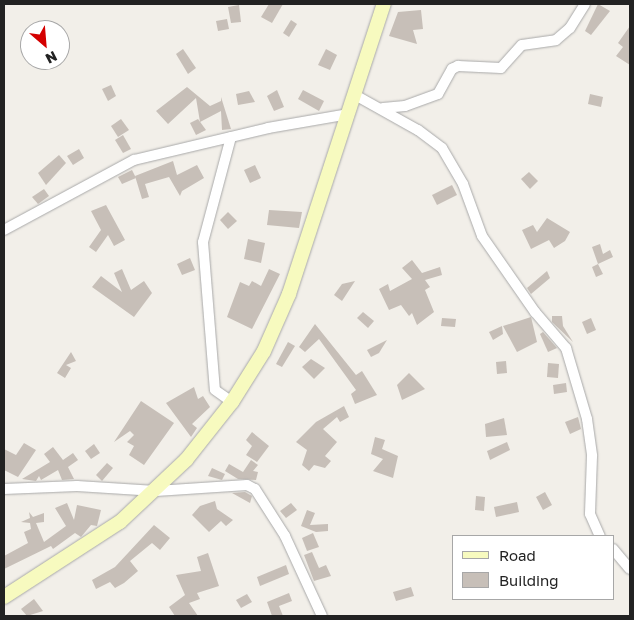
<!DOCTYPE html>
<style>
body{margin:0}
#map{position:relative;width:634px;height:620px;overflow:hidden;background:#f2efe9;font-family:"Golos Text",sans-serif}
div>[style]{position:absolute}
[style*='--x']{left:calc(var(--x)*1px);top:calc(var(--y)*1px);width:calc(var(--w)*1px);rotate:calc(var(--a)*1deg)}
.building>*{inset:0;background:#c7bfb8}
.roads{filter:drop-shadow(0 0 1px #a9a9a9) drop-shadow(0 0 1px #a9a9a9)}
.minor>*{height:10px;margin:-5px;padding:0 5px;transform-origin:5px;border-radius:5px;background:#fff}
.secondary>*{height:14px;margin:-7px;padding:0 7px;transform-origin:7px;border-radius:7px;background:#f7fabf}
span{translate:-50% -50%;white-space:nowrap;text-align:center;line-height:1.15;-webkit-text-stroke:4px #fff;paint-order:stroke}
.frame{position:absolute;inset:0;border:5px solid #222;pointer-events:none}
.legend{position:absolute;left:452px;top:535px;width:162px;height:65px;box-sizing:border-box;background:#fff;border:1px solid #a7a7a7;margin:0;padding:6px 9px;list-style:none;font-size:15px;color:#222}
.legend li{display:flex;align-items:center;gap:10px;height:25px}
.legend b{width:25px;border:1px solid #a7a7a7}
.north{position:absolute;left:20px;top:20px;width:50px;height:50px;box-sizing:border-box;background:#fff;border:1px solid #a7a7a7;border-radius:50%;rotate:153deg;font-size:14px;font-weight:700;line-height:20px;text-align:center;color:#222}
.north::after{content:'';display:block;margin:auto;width:18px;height:22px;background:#d40000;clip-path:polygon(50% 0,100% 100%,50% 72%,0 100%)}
</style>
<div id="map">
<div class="building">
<div style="clip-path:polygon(269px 4px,283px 4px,272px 23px,261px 17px)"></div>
<div style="clip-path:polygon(598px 4px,610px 11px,591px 35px,585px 31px)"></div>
<div style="clip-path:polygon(239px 5px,241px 22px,231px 23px,228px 7px)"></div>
<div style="clip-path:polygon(421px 10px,423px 29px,413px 30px,417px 44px,389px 36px,398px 12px)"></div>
<div style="clip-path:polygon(227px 19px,229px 29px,218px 31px,216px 21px)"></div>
<div style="clip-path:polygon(291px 20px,297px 24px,289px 37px,283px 33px)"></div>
<div style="clip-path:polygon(630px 26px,630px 65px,616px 56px,623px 47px,618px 43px)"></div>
<div style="clip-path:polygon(183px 49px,196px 68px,188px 74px,176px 54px)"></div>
<div style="clip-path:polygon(326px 49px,337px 55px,330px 70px,318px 65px)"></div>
<div style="clip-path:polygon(111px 85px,116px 96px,108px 101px,102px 89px)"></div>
<div style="clip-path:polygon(187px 87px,210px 106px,221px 101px,221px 97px,231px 129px,222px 130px,221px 111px,200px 122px,196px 98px,168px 124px,156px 111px)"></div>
<div style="clip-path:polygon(277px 90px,284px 107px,274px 111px,267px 96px)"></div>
<div style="clip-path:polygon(303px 90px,324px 101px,319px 111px,298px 99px)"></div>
<div style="clip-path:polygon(249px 91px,255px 102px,238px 105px,236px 94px)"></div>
<div style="clip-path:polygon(590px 94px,603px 97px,601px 107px,588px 104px)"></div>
<div style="clip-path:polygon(121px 119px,129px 130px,118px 137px,111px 126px)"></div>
<div style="clip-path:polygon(198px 119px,206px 130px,196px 135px,190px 123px)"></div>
<div style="clip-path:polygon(123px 135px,131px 149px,123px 153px,115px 140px)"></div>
<div style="clip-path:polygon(79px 149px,84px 158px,73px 165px,67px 156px)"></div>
<div style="clip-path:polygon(59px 155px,66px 163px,46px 185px,38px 173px)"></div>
<div style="clip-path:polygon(173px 161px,177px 175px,197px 165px,204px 178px,182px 191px,180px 196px,169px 177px,145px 184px,149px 197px,142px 199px,135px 176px)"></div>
<div style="clip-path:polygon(255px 165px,261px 178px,250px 183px,244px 170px)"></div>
<div style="clip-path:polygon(132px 170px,136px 178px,122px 184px,118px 177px)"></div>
<div style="clip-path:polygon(529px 172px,538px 181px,530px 189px,521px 179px)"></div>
<div style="clip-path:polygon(452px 185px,457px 195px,437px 205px,432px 195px)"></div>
<div style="clip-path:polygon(44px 189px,49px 196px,38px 204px,32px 197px)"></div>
<div style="clip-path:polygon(106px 205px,125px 240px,114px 246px,108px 235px,96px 252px,89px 247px,101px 230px,91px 211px)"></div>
<div style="clip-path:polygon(269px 210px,302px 212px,299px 228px,267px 225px)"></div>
<div style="clip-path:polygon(228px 212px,237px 221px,228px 229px,220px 220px)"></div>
<div style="clip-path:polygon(547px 218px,570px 232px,565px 241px,554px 248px,549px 240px,531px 249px,522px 230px,533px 225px,537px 232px)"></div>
<div style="clip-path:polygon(248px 239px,265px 243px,261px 263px,244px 259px)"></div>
<div style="clip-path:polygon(600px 244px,603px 254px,610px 250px,613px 257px,598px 264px,603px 274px,596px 277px,592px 267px,598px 264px,592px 247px)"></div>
<div style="clip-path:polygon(190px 258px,195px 270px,182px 275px,177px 264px)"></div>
<div style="clip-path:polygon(412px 260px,422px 273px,440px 267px,442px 275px,425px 280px,430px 287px,425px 290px,434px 312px,417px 325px,412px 313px,409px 316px,401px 305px,389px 310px,379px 289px,388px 284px,390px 291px,412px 279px,402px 268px)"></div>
<div style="clip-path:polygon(122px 269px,131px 290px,144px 281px,152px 293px,134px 317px,92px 287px,101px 276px,122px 292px,114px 273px)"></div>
<div style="clip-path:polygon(269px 269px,280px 274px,252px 329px,227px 317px,240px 282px,249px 286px,252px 281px,261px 286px)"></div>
<div style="clip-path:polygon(547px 271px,550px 278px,531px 294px,527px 288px)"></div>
<div style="clip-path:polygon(355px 281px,342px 301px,334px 295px,342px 284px)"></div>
<div style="clip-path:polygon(363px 312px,374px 321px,368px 328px,357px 318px)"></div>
<div style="clip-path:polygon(552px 316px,562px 316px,563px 326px,573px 342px,552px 322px)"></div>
<div style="clip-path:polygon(531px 317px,537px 342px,517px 352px,503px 326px)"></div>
<div style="clip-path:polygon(442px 318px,456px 319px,455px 327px,441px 326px)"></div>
<div style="clip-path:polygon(591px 318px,596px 330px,587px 334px,582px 322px)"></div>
<div style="clip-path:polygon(315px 324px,356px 375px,362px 371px,377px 395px,355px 404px,351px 394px,356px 390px,319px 339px,305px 352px,299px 347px)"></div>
<div style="clip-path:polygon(502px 326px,503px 334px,493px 340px,489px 332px)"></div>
<div style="clip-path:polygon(543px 332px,557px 348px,548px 352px,540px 334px)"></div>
<div style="clip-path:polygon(387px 340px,379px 353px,371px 357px,367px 350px)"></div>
<div style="clip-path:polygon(288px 342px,295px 346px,282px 367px,276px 364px)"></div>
<div style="clip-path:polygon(71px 352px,76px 361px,66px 365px,71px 368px,65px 378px,57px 373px)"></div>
<div style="clip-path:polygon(311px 359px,325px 368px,314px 379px,302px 367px)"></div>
<div style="clip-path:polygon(506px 361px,507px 373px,497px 374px,496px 362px)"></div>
<div style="clip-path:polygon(548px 363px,559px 364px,558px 378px,547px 377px)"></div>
<div style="clip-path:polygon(409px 373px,425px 389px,402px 400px,397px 385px)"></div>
<div style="clip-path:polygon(566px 383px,567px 392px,554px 394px,553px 385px)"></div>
<div style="clip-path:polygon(194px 387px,198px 399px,203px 396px,210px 407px,192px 424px,197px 428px,191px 437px,166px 403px)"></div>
<div style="clip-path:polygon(141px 401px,174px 423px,144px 465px,129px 455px,134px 446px,127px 442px,134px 435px,130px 431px,114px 442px)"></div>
<div style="clip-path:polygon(344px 406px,349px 417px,340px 422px,337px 417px,323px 429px,337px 442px,325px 456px,331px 461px,325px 468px,314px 465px,309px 471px,302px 465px,307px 450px,296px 442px,316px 422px)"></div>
<div style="clip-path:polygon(578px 417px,581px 429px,570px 434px,565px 422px)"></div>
<div style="clip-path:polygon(504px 418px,507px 435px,486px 437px,485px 424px)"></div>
<div style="clip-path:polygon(252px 432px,269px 446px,257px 462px,246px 455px,252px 446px,246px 440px)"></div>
<div style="clip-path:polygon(375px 437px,385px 440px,382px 449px,398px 456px,393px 478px,373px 471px,383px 459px,371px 454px)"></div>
<div style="clip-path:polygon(507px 442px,510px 450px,490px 460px,487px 451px)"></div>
<div style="clip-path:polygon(24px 443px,36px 450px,18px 477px,4px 470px,4px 449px,16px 455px)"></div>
<div style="clip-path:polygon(94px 444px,100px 453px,91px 459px,85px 451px)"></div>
<div style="clip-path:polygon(53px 447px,63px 460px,73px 453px,78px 460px,68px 467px,74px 479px,62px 480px,58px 470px,41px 480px,39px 476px,36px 481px,22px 479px,50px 462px,44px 454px)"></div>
<div style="clip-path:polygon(251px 460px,258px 465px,253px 471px,258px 472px,256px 480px,238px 479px,225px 471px,229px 464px,243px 472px)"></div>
<div style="clip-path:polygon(107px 463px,113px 468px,102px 481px,96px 475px)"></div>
<div style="clip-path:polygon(212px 468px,225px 474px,222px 480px,208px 476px)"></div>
<div style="clip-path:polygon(245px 492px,252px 496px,250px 503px,232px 493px)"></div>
<div style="clip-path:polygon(545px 492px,552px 505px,543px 510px,536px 497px)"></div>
<div style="clip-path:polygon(476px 496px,485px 497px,484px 511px,475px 510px)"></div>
<div style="clip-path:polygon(215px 501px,217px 509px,233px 520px,226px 526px,221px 521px,209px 532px,192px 515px,200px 506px)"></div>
<div style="clip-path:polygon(517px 502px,519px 512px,496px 517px,494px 507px)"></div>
<div style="clip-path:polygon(67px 503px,74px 520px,77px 505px,101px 510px,97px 526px,91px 525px,81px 537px,75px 533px,53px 549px,51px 546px,4px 569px,4px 556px,28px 543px,24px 532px,31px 529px,30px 523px,21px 522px,30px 518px,29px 512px,33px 517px,44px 513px,44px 522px,36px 523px,44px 542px,66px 526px,55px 508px)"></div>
<div style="clip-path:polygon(291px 503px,297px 510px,286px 518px,280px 511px)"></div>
<div style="clip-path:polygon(307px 510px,315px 513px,310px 525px,328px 524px,328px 531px,316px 532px,301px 526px)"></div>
<div style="clip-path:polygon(154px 525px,170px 538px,160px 550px,152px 543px,130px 561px,138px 571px,124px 583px,115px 588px,110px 582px,96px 589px,92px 580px,115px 567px)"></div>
<div style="clip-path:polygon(313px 533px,319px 547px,307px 551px,302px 538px)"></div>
<div style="clip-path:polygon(312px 552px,319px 568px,326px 565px,331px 576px,314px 581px,304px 555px)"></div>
<div style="clip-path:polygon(208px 553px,219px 586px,197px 593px,200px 599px,189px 603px,198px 616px,175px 616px,169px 607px,185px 595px,176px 575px,201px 571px,197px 557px)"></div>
<div style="clip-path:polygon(286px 565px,289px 574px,260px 586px,257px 577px)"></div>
<div style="clip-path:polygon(411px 587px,414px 596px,396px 601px,393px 592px)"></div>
<div style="clip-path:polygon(289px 593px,292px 601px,279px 606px,283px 616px,272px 616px,267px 602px)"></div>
<div style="clip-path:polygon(247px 594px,252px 602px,241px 608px,236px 600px)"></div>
<div style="clip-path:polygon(34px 599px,43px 611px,27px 616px,21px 609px)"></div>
</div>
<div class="roads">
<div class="minor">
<div style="--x:355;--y:95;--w:72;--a:29.1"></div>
<div style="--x:418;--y:130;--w:30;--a:37"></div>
<div style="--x:442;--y:148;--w:42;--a:59.7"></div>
<div style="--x:463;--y:184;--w:55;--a:69.9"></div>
<div style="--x:482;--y:236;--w:93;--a:55.1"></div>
<div style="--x:535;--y:312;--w:48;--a:49.3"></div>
<div style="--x:566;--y:348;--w:74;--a:73.5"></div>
<div style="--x:587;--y:419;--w:37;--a:82"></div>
<div style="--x:592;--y:456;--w:58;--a:92"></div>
<div style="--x:590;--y:514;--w:24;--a:66"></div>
<div style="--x:383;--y:108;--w:22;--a:-5"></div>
<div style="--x:405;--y:106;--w:35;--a:-20"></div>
<div style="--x:438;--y:94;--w:29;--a:-61"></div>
<div style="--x:452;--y:69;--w:7;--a:-27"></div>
<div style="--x:458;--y:66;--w:43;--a:2.7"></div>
<div style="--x:501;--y:68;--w:31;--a:-48"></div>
<div style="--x:522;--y:45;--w:34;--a:-8"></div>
<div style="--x:556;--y:40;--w:18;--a:-41"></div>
<div style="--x:570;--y:28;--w:28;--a:-58"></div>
<div style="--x:231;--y:137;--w:109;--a:104.9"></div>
<div style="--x:203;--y:242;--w:148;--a:85.4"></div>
<div style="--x:215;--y:390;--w:21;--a:35"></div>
<div style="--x:4;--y:230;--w:148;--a:-28.3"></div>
<div style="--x:134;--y:160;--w:138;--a:-13.4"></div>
<div style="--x:268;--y:128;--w:82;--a:-9.8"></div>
<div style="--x:4;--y:489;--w:73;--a:-2.4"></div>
<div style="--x:77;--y:486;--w:79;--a:3.6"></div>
<div style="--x:156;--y:491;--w:91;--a:-3.8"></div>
<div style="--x:247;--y:485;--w:9;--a:27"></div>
<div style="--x:255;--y:489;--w:56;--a:57.4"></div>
<div style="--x:285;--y:536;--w:88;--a:65.2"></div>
<div style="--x:613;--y:549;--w:26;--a:50"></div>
</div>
<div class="secondary">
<div style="--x:4;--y:597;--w:138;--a:-32.9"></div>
<div style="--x:120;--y:522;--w:91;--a:-43.2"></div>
<div style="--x:186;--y:460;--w:74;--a:-51.6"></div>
<div style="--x:232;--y:402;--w:60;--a:-57.9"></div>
<div style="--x:264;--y:351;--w:62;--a:-66.3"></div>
<div style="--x:289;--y:294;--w:305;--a:-71.9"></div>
</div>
</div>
<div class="frame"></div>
<ul class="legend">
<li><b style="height:6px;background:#f7fabf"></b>Road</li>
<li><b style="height:14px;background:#c7bfb8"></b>Building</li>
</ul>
<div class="north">N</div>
</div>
